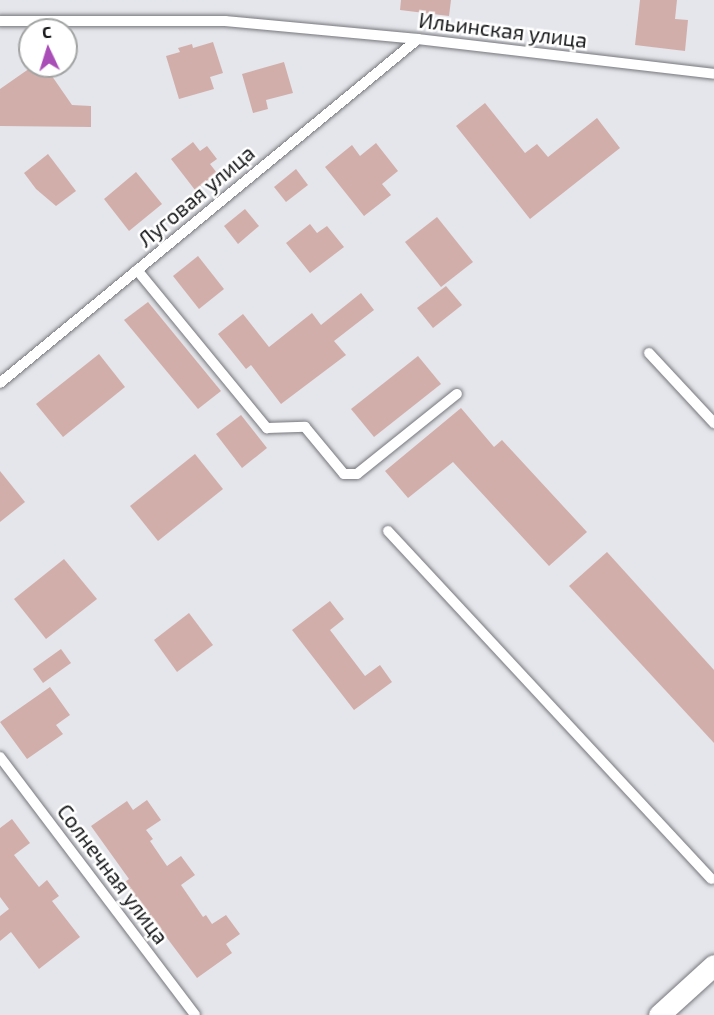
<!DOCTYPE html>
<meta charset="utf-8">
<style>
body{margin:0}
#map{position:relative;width:714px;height:1015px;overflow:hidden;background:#e5e6eb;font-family:"Exo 2",sans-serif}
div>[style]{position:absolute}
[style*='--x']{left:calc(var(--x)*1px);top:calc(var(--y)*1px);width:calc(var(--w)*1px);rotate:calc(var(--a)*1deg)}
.building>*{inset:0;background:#d2aeaa}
.roads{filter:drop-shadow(0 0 2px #76777c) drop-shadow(0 0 2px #76777c)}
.service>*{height:10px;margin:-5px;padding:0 5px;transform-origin:5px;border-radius:5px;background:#fff}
.minor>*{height:21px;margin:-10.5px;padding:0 10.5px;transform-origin:10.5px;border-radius:10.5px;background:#fff}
span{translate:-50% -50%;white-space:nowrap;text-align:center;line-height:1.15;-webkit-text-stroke:5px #fff;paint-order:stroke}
.street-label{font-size:21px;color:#17181a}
.north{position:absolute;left:18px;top:18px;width:60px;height:60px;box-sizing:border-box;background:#fff;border:2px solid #a2a3a3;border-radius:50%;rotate:356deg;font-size:16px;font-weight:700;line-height:24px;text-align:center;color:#17181a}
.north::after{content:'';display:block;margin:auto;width:21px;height:27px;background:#a94db7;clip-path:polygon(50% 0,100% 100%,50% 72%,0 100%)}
</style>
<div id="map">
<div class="building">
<div style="clip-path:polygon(401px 0,451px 0,449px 16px,400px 10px)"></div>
<div style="clip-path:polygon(640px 0,677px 0,675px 19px,688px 20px,685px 51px,635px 45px)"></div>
<div style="clip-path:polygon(213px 42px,223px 73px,210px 77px,214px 89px,179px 99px,166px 56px,180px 52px,178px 48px,192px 44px,193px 48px)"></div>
<div style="clip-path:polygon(284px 62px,293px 93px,266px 100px,268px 109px,253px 113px,242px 74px)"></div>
<div style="clip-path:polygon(33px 66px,45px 66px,72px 105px,91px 106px,91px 127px,0 126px,0 89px)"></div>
<div style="clip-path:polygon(485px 103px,525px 153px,537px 144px,548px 157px,597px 118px,620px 148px,530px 219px,456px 126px)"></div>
<div style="clip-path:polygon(193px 142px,200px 151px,207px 146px,217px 159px,210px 164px,217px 173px,195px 190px,171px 159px)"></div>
<div style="clip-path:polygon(376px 143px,398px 171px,382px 184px,391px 195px,364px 216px,325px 167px,352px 145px,360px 156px)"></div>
<div style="clip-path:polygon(48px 154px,76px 191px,56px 206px,36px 189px,24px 173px)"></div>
<div style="clip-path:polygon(296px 169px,308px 185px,286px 202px,274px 187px)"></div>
<div style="clip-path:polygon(136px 172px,162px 204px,129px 231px,104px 199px)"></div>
<div style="clip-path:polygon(245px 209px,259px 226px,238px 244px,224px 226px)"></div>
<div style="clip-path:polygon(437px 217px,473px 262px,441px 287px,405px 242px)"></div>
<div style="clip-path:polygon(310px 224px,317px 233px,327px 226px,344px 247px,310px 273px,286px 243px)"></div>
<div style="clip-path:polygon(198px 256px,224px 289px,199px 309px,173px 276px)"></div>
<div style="clip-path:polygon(446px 286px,462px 305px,433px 328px,417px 308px)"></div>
<div style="clip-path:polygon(361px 293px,374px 310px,334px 341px,346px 355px,281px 404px,251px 365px,246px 369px,218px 334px,243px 314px,269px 347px,312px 313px,321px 325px)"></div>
<div style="clip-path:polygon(148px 302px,221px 391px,198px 409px,124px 320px)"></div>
<div style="clip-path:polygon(99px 354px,125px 387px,63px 437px,36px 404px)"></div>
<div style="clip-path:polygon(418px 356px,441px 384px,374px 437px,351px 409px)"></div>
<div style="clip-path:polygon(461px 408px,494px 447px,502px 440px,587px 532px,549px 566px,453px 462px,408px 498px,385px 471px)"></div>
<div style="clip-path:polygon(241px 415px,267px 448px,242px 468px,216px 434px)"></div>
<div style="clip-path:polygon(195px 454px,223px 489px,158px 541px,130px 506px)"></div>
<div style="clip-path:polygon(0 471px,25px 502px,0 522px)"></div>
<div style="clip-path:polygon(607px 552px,714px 670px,714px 743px,569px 586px)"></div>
<div style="clip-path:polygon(64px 559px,97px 599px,46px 639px,14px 599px)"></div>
<div style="clip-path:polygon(330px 601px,344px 619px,330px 630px,365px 676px,380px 665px,392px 682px,354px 710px,292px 630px)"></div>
<div style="clip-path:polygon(189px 613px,213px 645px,177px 672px,154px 640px)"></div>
<div style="clip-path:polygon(61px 649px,71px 663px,43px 683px,33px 669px)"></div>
<div style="clip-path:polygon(50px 687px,70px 715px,56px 725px,63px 734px,27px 759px,0 722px)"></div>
<div style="clip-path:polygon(147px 800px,161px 820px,146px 830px,153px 839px,150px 841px,167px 866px,181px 856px,195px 875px,181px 885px,203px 917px,206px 915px,212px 924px,226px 915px,240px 934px,226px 944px,232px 953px,197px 978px,125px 882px,129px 879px,91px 826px,127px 801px,133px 810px)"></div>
<div style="clip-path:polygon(12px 819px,30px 843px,14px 855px,39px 887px,47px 880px,59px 896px,52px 901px,80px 937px,39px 969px,11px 932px,0 941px,0 916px,9px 909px,0 897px,0 828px)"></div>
</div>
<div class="roads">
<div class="service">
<div style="--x:0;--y:21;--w:225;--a:0"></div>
<div style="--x:225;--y:21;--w:194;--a:5.3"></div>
<div style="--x:418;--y:39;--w:298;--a:6.7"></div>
<div style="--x:137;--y:270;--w:205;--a:50.6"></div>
<div style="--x:267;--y:428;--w:38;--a:-2"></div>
<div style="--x:305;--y:427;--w:61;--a:50.3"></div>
<div style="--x:344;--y:474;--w:13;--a:0"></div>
<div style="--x:357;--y:474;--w:128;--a:-38.7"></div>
<div style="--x:649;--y:353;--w:96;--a:47.1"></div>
<div style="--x:0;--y:383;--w:541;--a:-39.45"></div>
<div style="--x:388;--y:531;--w:475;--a:47.1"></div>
<div style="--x:0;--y:757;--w:323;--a:52.9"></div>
</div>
<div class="minor">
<div style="--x:659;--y:1015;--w:74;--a:-42.3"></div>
</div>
</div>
<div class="street-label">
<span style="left:503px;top:30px;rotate:7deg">Ильинская улица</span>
<span style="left:196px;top:196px;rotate:-40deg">Луговая улица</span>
<span style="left:113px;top:874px;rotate:53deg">Солнечная улица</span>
</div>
<div class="north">С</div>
</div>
